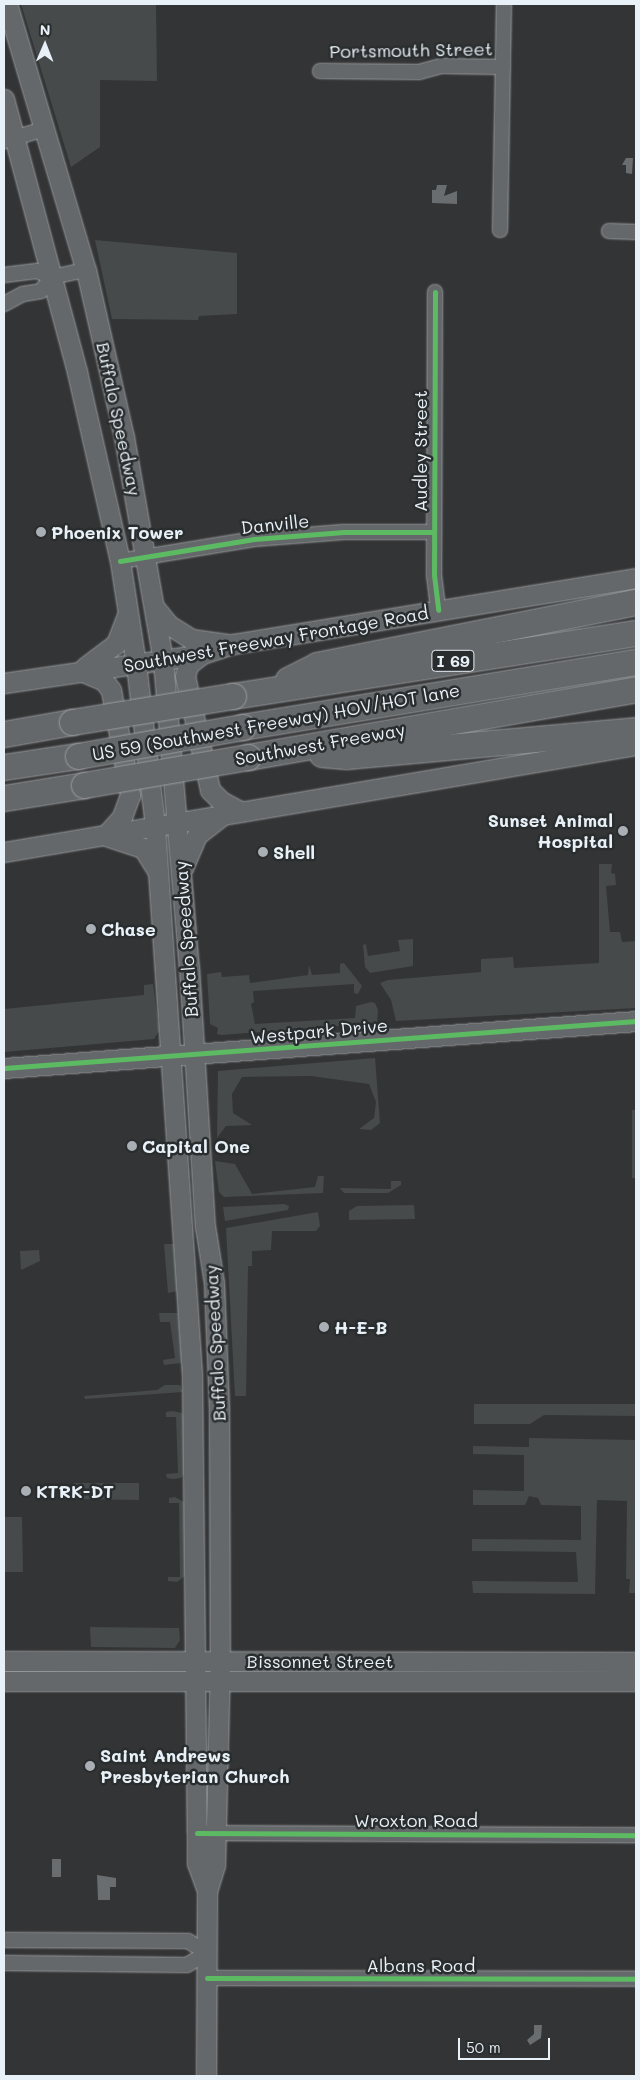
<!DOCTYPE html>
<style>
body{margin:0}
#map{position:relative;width:640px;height:2080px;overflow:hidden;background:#333435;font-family:Mali,sans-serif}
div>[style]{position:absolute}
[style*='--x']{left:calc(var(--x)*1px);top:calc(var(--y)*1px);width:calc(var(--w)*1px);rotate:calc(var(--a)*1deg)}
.green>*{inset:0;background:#464a4b}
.water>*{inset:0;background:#696d70}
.roads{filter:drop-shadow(0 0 1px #999b9e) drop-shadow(0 0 1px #999b9e)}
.street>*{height:14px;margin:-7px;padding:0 7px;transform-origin:7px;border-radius:7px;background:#64686b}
.secondary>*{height:19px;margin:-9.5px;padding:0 9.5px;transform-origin:9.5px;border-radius:9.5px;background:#64686b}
.highway>*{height:25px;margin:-12.5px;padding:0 12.5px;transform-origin:12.5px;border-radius:12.5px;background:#64686b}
.bridges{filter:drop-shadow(0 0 1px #999b9e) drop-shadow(0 0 1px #999b9e)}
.highway-bridge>*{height:25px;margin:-12.5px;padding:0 12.5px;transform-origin:12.5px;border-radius:12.5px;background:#64686b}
.cycleway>*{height:5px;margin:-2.5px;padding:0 2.5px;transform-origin:2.5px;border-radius:2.5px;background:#5cba63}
.dots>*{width:14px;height:14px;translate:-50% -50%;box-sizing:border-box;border:2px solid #2a2d2e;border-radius:50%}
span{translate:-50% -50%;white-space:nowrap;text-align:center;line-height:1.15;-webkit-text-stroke:5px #2a2d2e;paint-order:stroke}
.shield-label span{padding:1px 4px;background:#2a2d2e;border:1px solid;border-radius:4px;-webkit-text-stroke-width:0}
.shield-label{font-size:16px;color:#e8f1f8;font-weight:700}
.street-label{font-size:18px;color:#e8f1f8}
.poi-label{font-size:18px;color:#e8f1f8;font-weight:700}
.left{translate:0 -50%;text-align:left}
.right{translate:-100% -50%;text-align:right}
.frame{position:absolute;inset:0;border:5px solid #e8f1f8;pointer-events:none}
.north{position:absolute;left:20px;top:20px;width:50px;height:50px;-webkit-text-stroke:4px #2a2d2e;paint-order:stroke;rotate:1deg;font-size:14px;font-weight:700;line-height:20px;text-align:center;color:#e8f1f8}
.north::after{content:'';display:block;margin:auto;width:18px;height:22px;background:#e8f1f8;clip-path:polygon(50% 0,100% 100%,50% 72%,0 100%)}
.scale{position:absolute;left:458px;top:2038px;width:92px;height:22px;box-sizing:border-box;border:2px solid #e8f1f8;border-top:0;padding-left:6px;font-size:15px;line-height:18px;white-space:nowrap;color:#e8f1f8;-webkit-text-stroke:4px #2a2d2e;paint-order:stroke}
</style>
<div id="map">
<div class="green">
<div style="clip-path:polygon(21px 4px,156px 4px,157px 81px,100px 80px,100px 147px,71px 167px)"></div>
<div style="clip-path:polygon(95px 240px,237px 253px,237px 314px,199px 316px,198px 320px,112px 319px)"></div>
<div style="clip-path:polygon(599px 864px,612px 864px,611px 873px,615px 874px,616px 885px,606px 886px,610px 932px,620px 932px,622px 942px,636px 941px,636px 1008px,396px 1021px,391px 1000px,380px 983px,388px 980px,481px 972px,481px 959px,513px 957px,514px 968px,599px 963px)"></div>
<div style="clip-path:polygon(413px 939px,413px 966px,370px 973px,365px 967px,363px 945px,366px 944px,368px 956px,400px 951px,398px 940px)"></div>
<div style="clip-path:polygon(344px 963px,362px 986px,358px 994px,354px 993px,354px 984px,253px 991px,254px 1002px,251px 1004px,255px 1024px,355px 1018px,356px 1006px,371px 1002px,375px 1003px,378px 1010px,377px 1023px,222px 1035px,217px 1034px,218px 1028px,210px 1024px,207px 974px,221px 972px,222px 977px,249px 975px,250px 983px,308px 975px,309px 965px,312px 975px,340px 973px,340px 964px)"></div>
<div style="clip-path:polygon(153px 984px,159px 1031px,154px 1039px,4px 1052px,4px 1009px,144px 995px,144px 985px)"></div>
<div style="clip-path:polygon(375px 1058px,380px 1123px,371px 1130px,359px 1129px,374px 1118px,376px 1102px,369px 1084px,311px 1076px,242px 1077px,232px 1094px,233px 1113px,252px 1125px,226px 1126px,217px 1138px,218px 1071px)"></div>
<div style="clip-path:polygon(632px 1110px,636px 1110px,636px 1178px,632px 1178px)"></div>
<div style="clip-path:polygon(215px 1161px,235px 1164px,252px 1194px,315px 1187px,318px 1176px,324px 1176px,323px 1193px,224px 1197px,219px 1192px)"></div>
<div style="clip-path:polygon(391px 1181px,401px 1181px,401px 1185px,388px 1193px,344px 1193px,340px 1188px,391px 1189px)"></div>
<div style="clip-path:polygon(284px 1204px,289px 1206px,288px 1210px,225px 1221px,223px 1207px)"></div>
<div style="clip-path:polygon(414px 1205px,415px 1219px,349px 1220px,349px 1211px,357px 1206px)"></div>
<div style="clip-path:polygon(318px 1212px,320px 1226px,316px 1231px,272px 1231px,271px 1250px,252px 1251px,252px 1266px,248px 1266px,246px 1396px,235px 1396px,226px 1228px)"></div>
<div style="clip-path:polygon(164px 1244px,174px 1244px,178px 1291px,168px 1293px)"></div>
<div style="clip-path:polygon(39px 1250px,40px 1261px,21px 1270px,20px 1251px)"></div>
<div style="clip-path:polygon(159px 1313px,178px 1313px,182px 1363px,164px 1365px,163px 1360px,175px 1358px,170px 1322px,160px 1322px)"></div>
<div style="clip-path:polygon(165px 1385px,180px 1385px,183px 1392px,85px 1399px,84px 1396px,157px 1390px)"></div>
<div style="clip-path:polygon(474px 1404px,636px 1404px,636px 1416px,544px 1415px,530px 1424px,474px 1424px)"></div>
<div style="clip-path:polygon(173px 1411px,182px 1413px,185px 1418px,185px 1473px,181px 1478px,173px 1479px,167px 1478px,166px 1474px,178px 1473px,176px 1417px,166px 1417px,166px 1412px)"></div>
<div style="clip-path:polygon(529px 1438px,636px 1440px,636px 1593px,629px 1593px,630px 1579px,626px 1579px,627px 1501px,597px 1500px,595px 1594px,473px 1593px,472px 1581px,578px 1582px,576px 1552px,472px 1551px,472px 1539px,581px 1540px,581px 1506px,541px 1505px,538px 1498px,529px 1496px,525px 1505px,473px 1505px,473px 1490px,524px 1491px,524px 1455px,473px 1454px,473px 1446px,529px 1447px)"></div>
<div style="clip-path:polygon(73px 1483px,139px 1483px,139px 1500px,73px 1499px)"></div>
<div style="clip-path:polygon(175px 1497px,184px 1502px,185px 1576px,177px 1582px,168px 1581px,168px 1577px,180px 1577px,179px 1503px,169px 1503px,169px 1498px)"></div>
<div style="clip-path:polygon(4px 1517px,22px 1517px,23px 1572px,4px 1572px)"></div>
<div style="clip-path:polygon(90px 1627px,179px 1628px,180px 1640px,175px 1648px,91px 1647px)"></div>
</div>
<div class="water">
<div style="clip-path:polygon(626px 158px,633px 158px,632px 174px,626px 173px,626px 165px,622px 165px)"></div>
<div style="clip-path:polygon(437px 185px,447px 185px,444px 196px,457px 191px,457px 204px,432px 203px,432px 190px,436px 190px)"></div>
<div style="clip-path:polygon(52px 1859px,61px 1859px,61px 1877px,52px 1877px)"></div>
<div style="clip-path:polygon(97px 1875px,116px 1878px,116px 1887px,110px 1887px,110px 1900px,98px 1900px)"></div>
<div style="clip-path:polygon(534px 2025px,542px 2025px,541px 2038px,530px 2045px,527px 2040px,534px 2034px)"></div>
</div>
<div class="roads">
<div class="street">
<div style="--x:320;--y:71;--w:99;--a:0.6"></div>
<div style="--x:419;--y:72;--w:24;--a:-15"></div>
<div style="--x:442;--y:66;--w:61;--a:0.9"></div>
<div style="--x:4;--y:141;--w:42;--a:-16.7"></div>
<div style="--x:500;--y:230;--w:226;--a:-89"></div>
<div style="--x:609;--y:231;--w:27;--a:2"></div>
<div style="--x:4;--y:275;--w:33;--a:-7"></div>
<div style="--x:37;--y:271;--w:16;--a:22"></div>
<div style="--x:52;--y:277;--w:35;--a:-12"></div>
<div style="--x:435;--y:292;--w:283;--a:90.2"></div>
<div style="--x:434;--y:575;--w:35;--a:83"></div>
<div style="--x:4;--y:304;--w:21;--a:-28"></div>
<div style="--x:23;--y:294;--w:18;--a:-9"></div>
<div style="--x:41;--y:291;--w:18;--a:-52"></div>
<div style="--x:120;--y:561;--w:136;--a:-9.3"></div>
<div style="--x:254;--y:539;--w:90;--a:-4.4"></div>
<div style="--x:344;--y:532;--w:90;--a:0"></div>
<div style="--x:207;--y:1833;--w:429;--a:0.3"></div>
<div style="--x:4;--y:1940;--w:184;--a:0.3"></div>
<div style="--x:188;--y:1941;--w:22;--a:32"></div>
<div style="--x:207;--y:1953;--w:23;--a:149"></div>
<div style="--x:187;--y:1965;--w:183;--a:-179.4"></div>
<div style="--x:207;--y:1978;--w:429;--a:0.1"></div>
</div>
<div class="secondary">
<div style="--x:7;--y:4;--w:277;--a:73.5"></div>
<div style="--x:86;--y:270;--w:171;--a:77.2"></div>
<div style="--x:124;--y:437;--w:226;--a:80.1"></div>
<div style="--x:163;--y:660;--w:308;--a:85.2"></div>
<div style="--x:189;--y:967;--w:259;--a:86.5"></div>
<div style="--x:205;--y:1226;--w:58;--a:81"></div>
<div style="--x:214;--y:1283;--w:125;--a:87.7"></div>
<div style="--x:219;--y:1408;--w:253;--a:89.8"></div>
<div style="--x:220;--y:1661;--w:204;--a:91.4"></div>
<div style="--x:215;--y:1865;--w:27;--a:107"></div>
<div style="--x:207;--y:1891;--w:185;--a:90.3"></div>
<div style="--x:4;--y:99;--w:283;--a:75"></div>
<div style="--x:77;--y:372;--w:194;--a:77.2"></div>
<div style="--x:120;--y:561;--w:104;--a:81.2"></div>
<div style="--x:136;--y:664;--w:163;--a:83.3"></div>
<div style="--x:155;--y:826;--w:550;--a:86.14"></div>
<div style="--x:192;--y:1375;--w:458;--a:89.4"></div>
<div style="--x:197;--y:1833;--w:30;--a:90"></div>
<div style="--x:197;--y:1863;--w:30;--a:70"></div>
<div style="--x:155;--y:608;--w:22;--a:51"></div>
<div style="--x:169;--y:625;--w:26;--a:32"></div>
<div style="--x:191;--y:639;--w:36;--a:8"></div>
<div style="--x:202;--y:654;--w:18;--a:142"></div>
<div style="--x:188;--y:665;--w:11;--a:105"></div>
<div style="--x:185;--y:676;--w:117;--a:77.6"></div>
<div style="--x:210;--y:790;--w:16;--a:45"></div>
<div style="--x:221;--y:801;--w:21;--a:28"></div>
<div style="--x:85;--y:667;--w:39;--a:-37"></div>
<div style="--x:116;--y:644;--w:31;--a:-69"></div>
<div style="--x:81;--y:671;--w:25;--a:23"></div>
<div style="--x:104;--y:681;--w:11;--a:52"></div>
<div style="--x:111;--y:690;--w:107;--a:79.7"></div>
<div style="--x:130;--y:795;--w:23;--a:110"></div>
<div style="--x:122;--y:817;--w:25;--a:132"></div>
<div style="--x:4;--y:683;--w:200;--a:-8.3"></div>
<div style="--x:202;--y:654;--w:33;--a:-18"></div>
<div style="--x:233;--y:644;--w:408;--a:-9.3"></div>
<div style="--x:109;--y:837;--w:36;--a:18"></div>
<div style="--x:143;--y:848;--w:26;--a:58"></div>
<div style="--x:4;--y:852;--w:641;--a:-9.61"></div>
<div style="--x:183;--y:868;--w:36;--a:-67"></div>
<div style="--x:197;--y:835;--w:29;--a:-38"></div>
<div style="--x:4;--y:1068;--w:634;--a:-4.25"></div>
<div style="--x:4;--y:1661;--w:632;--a:0.09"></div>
<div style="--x:4;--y:1681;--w:632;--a:0"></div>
</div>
<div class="highway">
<div style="--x:288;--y:680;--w:33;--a:-27"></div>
<div style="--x:317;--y:665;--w:325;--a:-11.2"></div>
<div style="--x:233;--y:696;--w:408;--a:-8.9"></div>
<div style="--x:242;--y:727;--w:399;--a:-9.4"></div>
<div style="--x:4;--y:734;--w:69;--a:-10"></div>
<div style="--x:322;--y:754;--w:24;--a:5"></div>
<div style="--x:346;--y:756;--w:291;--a:-5.1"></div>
<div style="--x:248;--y:757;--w:394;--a:-9.9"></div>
<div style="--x:4;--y:767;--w:75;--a:-8.5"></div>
<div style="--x:4;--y:798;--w:81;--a:-9.2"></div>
</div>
</div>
<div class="bridges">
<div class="highway-bridge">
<div style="--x:72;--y:722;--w:163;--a:-9.2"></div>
<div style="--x:78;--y:756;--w:167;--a:-10"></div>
<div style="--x:84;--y:785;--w:166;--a:-9.7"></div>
</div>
</div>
<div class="cycleway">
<div style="--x:435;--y:292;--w:283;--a:90.2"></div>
<div style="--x:434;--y:575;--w:35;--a:83"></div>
<div style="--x:120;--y:561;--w:136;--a:-9.3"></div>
<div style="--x:254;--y:539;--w:90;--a:-4.4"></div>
<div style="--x:344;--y:532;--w:90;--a:0"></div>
<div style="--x:4;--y:1068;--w:634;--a:-4.25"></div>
<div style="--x:197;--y:1833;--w:439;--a:0.3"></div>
<div style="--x:207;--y:1978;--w:429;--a:0.1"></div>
</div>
<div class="dots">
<div style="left:41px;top:532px;background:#a9afb4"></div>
<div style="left:623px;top:831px;background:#a9afb4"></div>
<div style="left:263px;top:852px;background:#a9afb4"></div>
<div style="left:91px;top:929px;background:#a9afb4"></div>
<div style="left:132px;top:1146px;background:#a9afb4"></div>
<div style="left:324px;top:1327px;background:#a9afb4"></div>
<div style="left:26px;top:1491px;background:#a9afb4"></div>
<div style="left:90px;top:1766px;background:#a9afb4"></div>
</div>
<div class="shield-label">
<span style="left:453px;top:661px">I 69</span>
</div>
<div class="street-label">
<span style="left:411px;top:50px;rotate:-1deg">Portsmouth Street</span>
<span style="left:119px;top:419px;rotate:78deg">Buffalo Speedway</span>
<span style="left:420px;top:451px;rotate:-90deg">Audley Street</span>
<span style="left:275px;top:524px;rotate:-6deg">Danville</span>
<span style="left:276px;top:639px;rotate:-10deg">Southwest Freeway Frontage Road</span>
<span style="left:276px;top:722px;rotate:-10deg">US 59 (Southwest Freeway) HOV/HOT lane</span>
<span style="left:320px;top:744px;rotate:-10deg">Southwest Freeway</span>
<span style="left:186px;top:939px;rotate:-94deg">Buffalo Speedway</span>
<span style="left:319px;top:1031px;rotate:-5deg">Westpark Drive</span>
<span style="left:215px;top:1343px;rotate:-93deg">Buffalo Speedway</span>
<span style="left:320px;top:1661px">Bissonnet Street</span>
<span style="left:416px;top:1820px">Wroxton Road</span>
<span style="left:421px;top:1965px">Albans Road</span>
</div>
<div class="poi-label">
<span class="left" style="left:51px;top:532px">Phoenix Tower</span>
<span class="right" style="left:613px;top:831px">Sunset Animal<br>Hospital</span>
<span class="left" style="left:273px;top:852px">Shell</span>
<span class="left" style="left:101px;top:929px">Chase</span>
<span class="left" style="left:142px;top:1146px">Capital One</span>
<span class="left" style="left:334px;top:1327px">H-E-B</span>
<span class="left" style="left:36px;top:1491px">KTRK-DT</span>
<span class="left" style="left:100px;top:1766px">Saint Andrews<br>Presbyterian Church</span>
</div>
<div class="frame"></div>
<div class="north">N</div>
<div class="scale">50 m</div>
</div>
